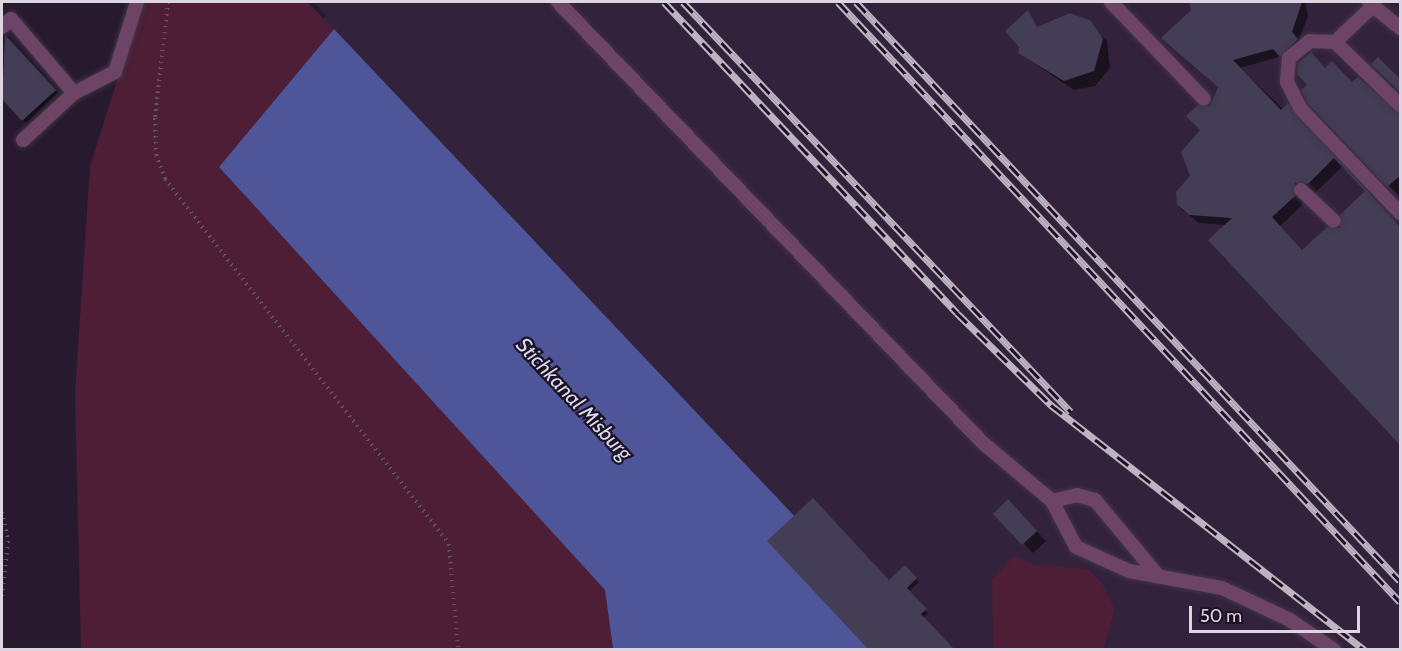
<!DOCTYPE html>
<style>
body{margin:0}
#map{position:relative;width:1402px;height:651px;overflow:hidden;background:#281a2e;font-family:Cabin,sans-serif}
div>[style]{position:absolute}
[style*='--x']{left:calc(var(--x)*1px);top:calc(var(--y)*1px);width:calc(var(--w)*1px);rotate:calc(var(--a)*1deg)}
.built>*{inset:0;background:#33223b}
.green>*{inset:0;background:#4d1e35}
.water>*{inset:0;background:#4e5599}
.shadow>*{inset:0;background:#0007}
.building>*{inset:0;background:#433d55}
.path>*{height:4px;margin-top:-2px;transform-origin:0;background:repeating-linear-gradient(90deg,#605466 0 1.5px,transparent 0 6px)}
.roads{filter:drop-shadow(0 0 2px #413447) drop-shadow(0 0 2px #413447)}
.lane>*{height:14px;margin:-7px;padding:0 7px;transform-origin:7px;border-radius:7px;background:#6e4466}
.rail>*{height:7px;margin-top:-3.5px;transform-origin:0;background:repeating-linear-gradient(90deg,#1e1124 0 14px,#bdb4c2 0 28px);box-sizing:border-box;border-block:2px solid #bdb4c2}
span{translate:-50% -50%;white-space:nowrap;text-align:center;line-height:1.15;-webkit-text-stroke:4.5px #1e1124;paint-order:stroke}
.water-label{font-size:21px;color:#d8dcf0;font-style:italic}
.frame{position:absolute;inset:0;border:3px solid #ddd5e2;pointer-events:none}
.scale{position:absolute;left:1189px;top:606px;width:171px;height:27px;box-sizing:border-box;border:3px solid #ddd5e2;border-top:0;padding-left:8px;font-size:18px;line-height:21px;white-space:nowrap;color:#ddd5e2;-webkit-text-stroke:4px #1e1124;paint-order:stroke}
</style>
<div id="map">
<div class="built">
<div style="clip-path:polygon(313px 2px,1400px 2px,1400px 649px,1104px 649px,1115px 611px,1079px 649px,635px 649px,197px 167px,326px 15px)"></div>
</div>
<div class="green">
<div style="clip-path:polygon(142px 2px,307px 2px,334px 29px,219px 167px,605px 590px,613px 649px,81px 650px,75px 394px,90px 166px)"></div>
<div style="clip-path:polygon(1014px 556px,1035px 565px,1088px 569px,1102px 583px,1115px 610px,1104px 649px,993px 649px,992px 579px)"></div>
</div>
<div class="water">
<div style="clip-path:polygon(334px 29px,920px 649px,613px 649px,605px 590px,219px 167px)"></div>
</div>
<div class="shadow">
<div style="clip-path:polygon(1192px 2px,1305px 2px,1308px 16px,1290px 64px,1282px 56px,1240px 68px,1343px 166px,1316px 192px,1303px 191px,1302px 205px,1279px 227px,1400px 443px,1226px 225px,1199px 223px,1181px 209px,1178px 193px,1191px 177px,1219px 87px)"></div>
<div style="clip-path:polygon(1070px 15px,1107px 40px,1110px 68px,1095px 86px,1074px 90px,1019px 53px,1037px 28px)"></div>
<div style="clip-path:polygon(5px 37px,57px 93px,26px 123px,2px 97px)"></div>
<div style="clip-path:polygon(1325px 69px,1400px 114px,1400px 197px,1309px 102px)"></div>
<div style="clip-path:polygon(1017px 511px,1046px 541px,1033px 553px,995px 514px)"></div>
<div style="clip-path:polygon(905px 567px,919px 582px,908px 592px,928px 613px,923px 618px,889px 582px)"></div>
</div>
<div class="building">
<div style="clip-path:polygon(evenodd,1189px 2px,1302px 2px,1292px 32px,1298px 39px,1280px 57px,1273px 49px,1233px 60px,1281px 110px,1288px 103px,1401px 228px,1401px 446px,1208px 240px,1232px 218px,1189px 215px,1177px 204px,1176px 192px,1190px 176px,1181px 152px,1200px 130px,1186px 116px,1198px 105px,1210px 106px,1218px 87px,1161px 38px,1191px 10px,1189px 2px,1334px 158px,1365px 191px,1340px 215px,1340px 228px,1327px 227px,1302px 250px,1272px 217px,1295px 196px,1295px 183px,1308px 184px,1334px 158px)"></div>
<div style="clip-path:polygon(1028px 10px,1037px 27px,1070px 13px,1091px 21px,1103px 39px,1094px 71px,1064px 81px,1018px 53px,1019px 47px,1005px 31px)"></div>
<div style="clip-path:polygon(5px 35px,56px 90px,22px 121px,2px 99px)"></div>
<div style="clip-path:polygon(1311px 52px,1325px 68px,1332px 61px,1352px 82px,1358px 77px,1401px 114px,1401px 175px,1387px 187px,1307px 103px,1301px 90px,1307px 85px,1297px 74px,1298px 63px)"></div>
<div style="clip-path:polygon(1378px 57px,1401px 80px,1401px 93px,1371px 64px)"></div>
<div style="clip-path:polygon(813px 498px,889px 580px,905px 565px,917px 578px,907px 588px,927px 609px,921px 614px,955px 650px,869px 650px,767px 541px)"></div>
<div style="clip-path:polygon(1008px 499px,1037px 531px,1022px 545px,993px 514px)"></div>
</div>
<div class="path">
<div style="--x:168;--y:2;--w:117;--a:96.4"></div>
<div style="--x:155;--y:118;--w:37;--a:88"></div>
<div style="--x:156;--y:155;--w:26;--a:69"></div>
<div style="--x:165;--y:179;--w:462;--a:52.1"></div>
<div style="--x:449;--y:544;--w:106;--a:85.1"></div>
<div style="--x:2;--y:512;--w:30;--a:78"></div>
<div style="--x:8;--y:541;--w:56;--a:96.1"></div>
</div>
<div class="roads">
<div class="lane">
<div style="--x:558;--y:2;--w:612;--a:46.06"></div>
<div style="--x:983;--y:443;--w:90;--a:40"></div>
<div style="--x:1052;--y:501;--w:52;--a:62.4"></div>
<div style="--x:1076;--y:547;--w:58;--a:24.4"></div>
<div style="--x:1129;--y:571;--w:95;--a:10.4"></div>
<div style="--x:1222;--y:588;--w:75;--a:25.2"></div>
<div style="--x:1290;--y:620;--w:53;--a:34.3"></div>
<div style="--x:1111;--y:2;--w:134;--a:46.2"></div>
<div style="--x:1373;--y:6;--w:35;--a:39"></div>
<div style="--x:2;--y:27;--w:12;--a:-42"></div>
<div style="--x:11;--y:19;--w:97;--a:49.6"></div>
<div style="--x:74;--y:93;--w:46;--a:-27.1"></div>
<div style="--x:115;--y:72;--w:73;--a:-72.6"></div>
<div style="--x:1335;--y:42;--w:52;--a:-43.5"></div>
<div style="--x:1373;--y:6;--w:6;--a:-135"></div>
<div style="--x:1400;--y:105;--w:91;--a:-135.9"></div>
<div style="--x:1335;--y:42;--w:25;--a:-178"></div>
<div style="--x:1310;--y:41;--w:27;--a:141"></div>
<div style="--x:1289;--y:58;--w:24;--a:95"></div>
<div style="--x:1287;--y:82;--w:29;--a:63"></div>
<div style="--x:1300;--y:108;--w:145;--a:46.4"></div>
<div style="--x:23;--y:140;--w:69;--a:-42.7"></div>
<div style="--x:1301;--y:190;--w:45;--a:43.2"></div>
<div style="--x:1052;--y:501;--w:26;--a:-13"></div>
<div style="--x:1077;--y:495;--w:19;--a:16"></div>
<div style="--x:1095;--y:500;--w:99;--a:50.3"></div>
</div>
</div>
<div class="rail">
<div style="--x:664;--y:2;--w:427;--a:46.7"></div>
<div style="--x:957;--y:313;--w:132;--a:44.4"></div>
<div style="--x:1051;--y:405;--w:398;--a:38"></div>
<div style="--x:683;--y:2;--w:564;--a:46.58"></div>
<div style="--x:838;--y:2;--w:822;--a:46.87"></div>
<div style="--x:856;--y:2;--w:794;--a:46.79"></div>
</div>
<div class="water-label">
<span style="left:574px;top:399px;rotate:47deg">Stichkanal Misburg</span>
</div>
<div class="frame"></div>
<div class="scale">50 m</div>
</div>
